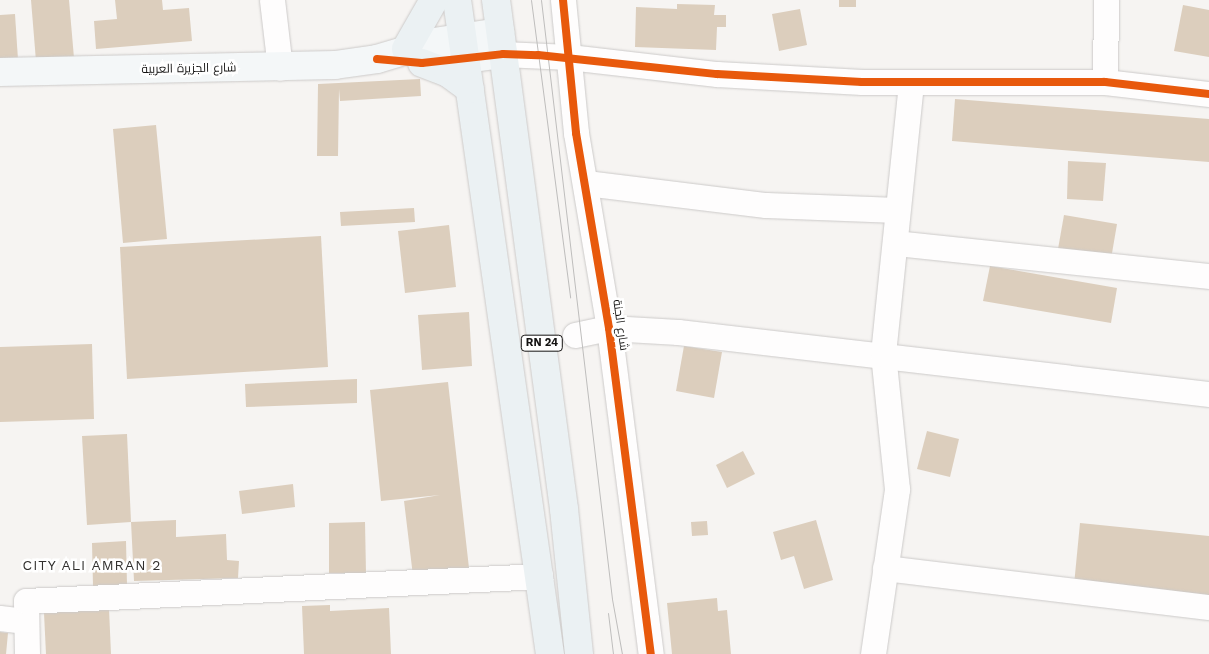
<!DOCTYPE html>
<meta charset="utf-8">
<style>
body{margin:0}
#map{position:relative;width:1209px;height:654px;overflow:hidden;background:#f6f4f2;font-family:"Work Sans",Cairo,sans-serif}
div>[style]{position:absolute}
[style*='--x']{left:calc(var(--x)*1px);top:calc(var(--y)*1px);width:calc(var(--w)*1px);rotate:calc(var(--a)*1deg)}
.building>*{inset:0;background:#dccebd}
.roads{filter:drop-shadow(0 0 1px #cccac9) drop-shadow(0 0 1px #cccac9)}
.street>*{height:25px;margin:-12.5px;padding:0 12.5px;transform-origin:12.5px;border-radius:12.5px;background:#fefdfd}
.secondary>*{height:28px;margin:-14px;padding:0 14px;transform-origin:14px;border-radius:14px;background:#f4f7f8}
.primary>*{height:28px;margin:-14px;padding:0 14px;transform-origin:14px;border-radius:14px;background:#ebf1f3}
.tram>*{height:1px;margin:-0.5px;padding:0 0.5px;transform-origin:0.5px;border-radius:0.5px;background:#bebdbc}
.cycleway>*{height:8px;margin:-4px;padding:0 4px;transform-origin:4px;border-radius:4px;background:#e8590c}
span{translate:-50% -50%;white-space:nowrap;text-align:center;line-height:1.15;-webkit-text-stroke:5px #fff;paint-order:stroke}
.shield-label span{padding:1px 4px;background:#fff;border:1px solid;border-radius:4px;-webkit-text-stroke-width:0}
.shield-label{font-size:11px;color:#141312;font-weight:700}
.street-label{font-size:12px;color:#141312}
.neighbourhood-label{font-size:14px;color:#32302e;letter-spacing:1px}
</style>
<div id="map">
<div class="building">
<div style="clip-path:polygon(31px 0,69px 0,74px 58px,36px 61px)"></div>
<div style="clip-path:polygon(115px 0,162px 0,163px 10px,189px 8px,192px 41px,96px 49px,94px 21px,117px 19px)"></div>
<div style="clip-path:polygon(839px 0,856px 0,856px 7px,839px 7px)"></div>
<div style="clip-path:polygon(677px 4px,715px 5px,714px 15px,726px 15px,726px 27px,717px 27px,716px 50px,635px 47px,636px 7px,677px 9px)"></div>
<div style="clip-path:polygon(1183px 5px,1209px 10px,1209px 57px,1174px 51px)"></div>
<div style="clip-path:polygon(800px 9px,807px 45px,779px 51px,772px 14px)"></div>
<div style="clip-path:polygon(15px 14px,18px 60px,0 62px,0 15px)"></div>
<div style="clip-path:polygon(420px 79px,421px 96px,340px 101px,339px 89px,338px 156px,317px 156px,318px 84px)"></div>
<div style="clip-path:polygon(955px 99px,1209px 119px,1209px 162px,952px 141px)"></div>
<div style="clip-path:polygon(156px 125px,167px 239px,123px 243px,113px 129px)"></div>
<div style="clip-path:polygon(1068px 161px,1106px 163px,1103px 201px,1067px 199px)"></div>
<div style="clip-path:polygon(414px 208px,415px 222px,341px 226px,340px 212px)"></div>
<div style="clip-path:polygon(1064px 215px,1117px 224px,1111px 259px,1058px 249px)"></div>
<div style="clip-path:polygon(449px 225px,456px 287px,405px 293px,398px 231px)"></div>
<div style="clip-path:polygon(321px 236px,328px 367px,127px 379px,120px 247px)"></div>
<div style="clip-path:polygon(990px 266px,1117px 288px,1111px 323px,983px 301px)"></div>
<div style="clip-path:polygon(469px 312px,472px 366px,422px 370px,418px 315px)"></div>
<div style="clip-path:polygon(92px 344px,94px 419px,0 422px,0 347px)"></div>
<div style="clip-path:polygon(684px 346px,722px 352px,714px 398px,676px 391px)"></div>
<div style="clip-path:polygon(357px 379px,357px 403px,246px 407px,245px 384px)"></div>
<div style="clip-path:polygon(448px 382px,469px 568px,413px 576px,404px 501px,440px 495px,381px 501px,370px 390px)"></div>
<div style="clip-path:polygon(927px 431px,959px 439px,950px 477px,917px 469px)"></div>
<div style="clip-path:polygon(127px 434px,131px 522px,87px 525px,82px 436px)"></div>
<div style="clip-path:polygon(743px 451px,755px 474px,727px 488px,716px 465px)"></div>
<div style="clip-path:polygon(293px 484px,295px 507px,242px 514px,239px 491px)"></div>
<div style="clip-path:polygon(176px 520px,176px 537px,226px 534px,227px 560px,239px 561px,238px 578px,134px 581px,131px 522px)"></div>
<div style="clip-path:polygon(816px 520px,833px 580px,804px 589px,794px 556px,781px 560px,773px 532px)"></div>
<div style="clip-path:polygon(707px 521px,708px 535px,692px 536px,691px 522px)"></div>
<div style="clip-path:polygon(365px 522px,366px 573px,329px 573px,329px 523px)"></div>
<div style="clip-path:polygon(1080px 523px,1209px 536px,1209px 598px,1074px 585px)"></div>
<div style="clip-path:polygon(126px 541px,127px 585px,93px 586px,92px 543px)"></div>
<div style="clip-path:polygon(717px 598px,718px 611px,727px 610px,731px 654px,672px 654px,667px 603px)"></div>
<div style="clip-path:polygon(330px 605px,330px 611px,389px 608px,391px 654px,304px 654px,302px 606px)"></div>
<div style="clip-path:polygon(109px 609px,111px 654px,46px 654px,44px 613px)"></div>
<div style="clip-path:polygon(0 632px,8px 633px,6px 654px,0 654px)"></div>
</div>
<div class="roads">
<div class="street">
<div style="--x:272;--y:0;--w:68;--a:83.3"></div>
<div style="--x:563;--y:0;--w:134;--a:84.4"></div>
<div style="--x:576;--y:133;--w:198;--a:80.4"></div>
<div style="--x:609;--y:328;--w:329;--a:82.7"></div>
<div style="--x:503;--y:54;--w:66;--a:2.6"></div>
<div style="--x:569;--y:57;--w:149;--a:6.6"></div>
<div style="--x:717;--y:74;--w:145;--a:3.2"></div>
<div style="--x:862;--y:82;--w:243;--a:0"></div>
<div style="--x:1105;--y:82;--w:105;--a:6.6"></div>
<div style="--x:1105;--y:82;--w:82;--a:-89.3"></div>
<div style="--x:586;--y:183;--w:181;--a:7"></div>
<div style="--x:766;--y:205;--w:131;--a:2.2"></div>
<div style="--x:895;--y:243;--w:316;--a:6"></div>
<div style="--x:575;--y:335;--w:35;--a:-12"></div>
<div style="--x:609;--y:328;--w:69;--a:3.3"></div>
<div style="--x:678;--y:332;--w:535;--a:6.66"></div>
<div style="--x:885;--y:568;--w:326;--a:6.9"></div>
<div style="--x:0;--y:618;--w:26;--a:7"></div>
<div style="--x:27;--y:654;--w:53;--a:-91.1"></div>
<div style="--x:26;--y:601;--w:515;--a:-2.78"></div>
<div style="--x:873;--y:654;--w:167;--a:-81.7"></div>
<div style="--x:897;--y:489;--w:136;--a:-95.9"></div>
<div style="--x:883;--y:354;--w:272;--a:-84.1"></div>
</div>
<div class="secondary">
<div style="--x:441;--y:62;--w:63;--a:-7.4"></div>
<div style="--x:0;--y:72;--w:335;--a:-1.2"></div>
<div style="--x:335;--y:65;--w:42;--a:-8.1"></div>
<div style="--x:377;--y:59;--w:59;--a:-16.6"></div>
<div style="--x:434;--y:42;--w:67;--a:-8.6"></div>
</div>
<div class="primary">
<div style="--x:457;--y:0;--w:661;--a:81.91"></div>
<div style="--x:496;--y:0;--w:514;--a:82.39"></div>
<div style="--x:564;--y:509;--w:146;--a:84.1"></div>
<div style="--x:406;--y:49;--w:56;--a:-60.3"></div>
<div style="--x:422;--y:63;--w:28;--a:21"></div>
<div style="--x:448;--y:73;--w:27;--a:36"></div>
</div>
</div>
<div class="tram">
<div style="--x:531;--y:0;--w:300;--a:82.5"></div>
<div style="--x:541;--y:0;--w:603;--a:83.24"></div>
<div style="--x:612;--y:599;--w:56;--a:79.7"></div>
<div style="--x:608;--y:613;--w:41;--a:83"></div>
</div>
<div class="cycleway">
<div style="--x:563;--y:0;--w:134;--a:84.4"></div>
<div style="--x:576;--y:133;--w:198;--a:80.4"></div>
<div style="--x:609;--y:328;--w:329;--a:82.7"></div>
<div style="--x:377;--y:59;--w:45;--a:5.1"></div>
<div style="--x:422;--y:63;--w:81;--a:-6.3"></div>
<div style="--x:503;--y:54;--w:35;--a:2"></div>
<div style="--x:538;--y:55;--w:180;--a:6.1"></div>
<div style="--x:717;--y:74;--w:145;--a:3.2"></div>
<div style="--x:862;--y:82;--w:243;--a:0"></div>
<div style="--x:1105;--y:82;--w:105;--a:6.6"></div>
</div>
<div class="shield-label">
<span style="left:542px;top:343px">RN 24</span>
</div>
<div class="street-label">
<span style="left:189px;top:69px;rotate:-1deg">شارع الجزيرة العربية</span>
<span style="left:620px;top:325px;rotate:82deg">شارع الجنة</span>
</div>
<div class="neighbourhood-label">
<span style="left:92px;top:565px">CITY ALI AMRAN 2</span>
</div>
</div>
